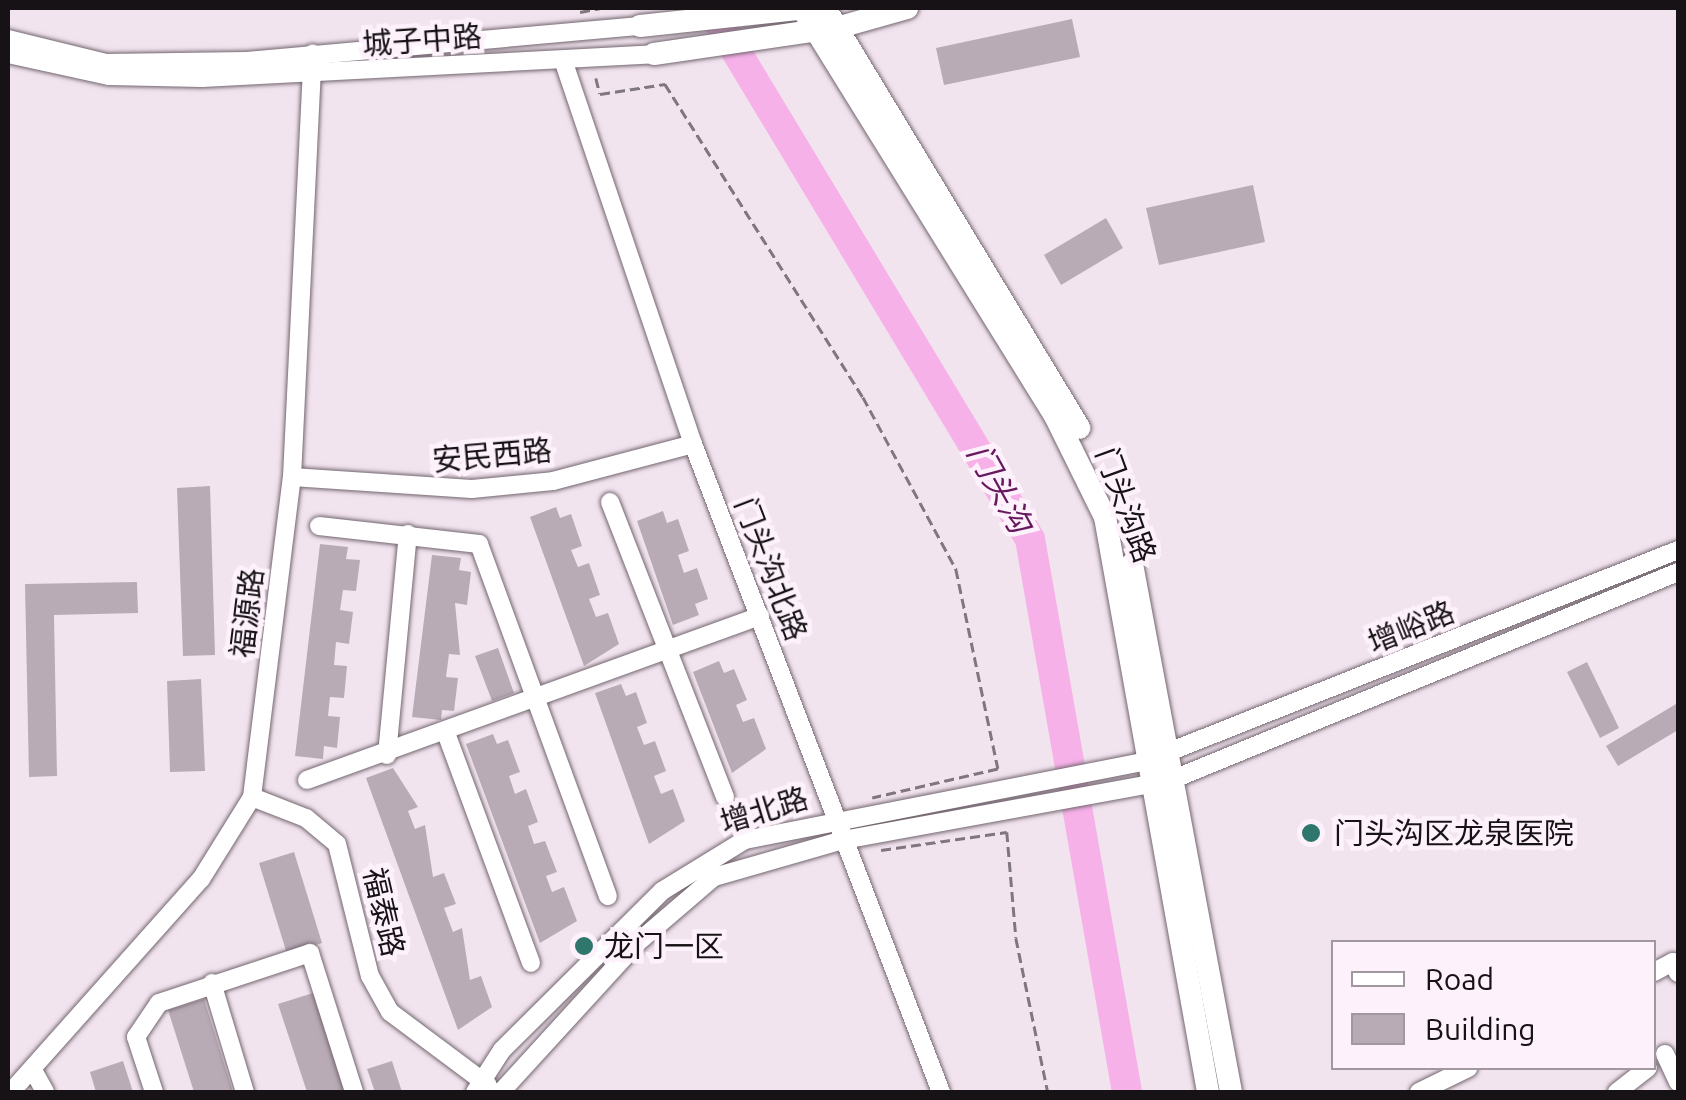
<!DOCTYPE html>
<meta charset="utf-8">
<style>
body{margin:0}
#map{position:relative;width:1686px;height:1100px;overflow:hidden;background:#f2e4ef;font-family:Ubuntu,"Noto Sans SC",sans-serif}
div>[style]{position:absolute}
[style*='--x']{left:calc(var(--x)*1px);top:calc(var(--y)*1px);width:calc(var(--w)*1px);rotate:calc(var(--a)*1deg)}
.river>*{height:30px;margin:-15px;padding:0 15px;transform-origin:15px;border-radius:15px;background:#f6b1e9}
.building>*{inset:0;background:#b9abb6}
.path>*{height:2.5px;margin-top:-1.25px;transform-origin:0;background:repeating-linear-gradient(90deg,#7f777d 0 10px,transparent 0 15px)}
.roads{filter:drop-shadow(0 0 2px #72666f) drop-shadow(0 0 2px #72666f)}
.minor>*{height:18px;margin:-9px;padding:0 9px;transform-origin:9px;border-radius:9px;background:#fff}
.major>*{height:22px;margin:-11px;padding:0 11px;transform-origin:11px;border-radius:11px;background:#fff}
.dots>*{width:28px;height:28px;translate:-50% -50%;box-sizing:border-box;border:5px solid #fdf2fb;border-radius:50%}
span{translate:-50% -50%;white-space:nowrap;text-align:center;line-height:1.15;-webkit-text-stroke:9px #fdf2fb;paint-order:stroke}
.street-label{font-size:30px;color:#161215}
.poi-label{font-size:30px;color:#161215}
.left{translate:0 -50%;text-align:left}
.water-label{font-size:32px;color:#67195d;font-style:italic}
.frame{position:absolute;inset:0;border:10px solid #161215;pointer-events:none}
.legend{position:absolute;left:1331px;top:940px;width:325px;height:130px;box-sizing:border-box;background:#fdf2fb;border:2px solid #a1989f;margin:0;padding:12px 18px;list-style:none;font-size:30px;color:#161215}
.legend li{display:flex;align-items:center;gap:20px;height:50px}
.legend b{width:50px;border:2px solid #a1989f}
</style>
<div id="map">
<div class="river">
<div style="--x:710;--y:8;--w:620;--a:58.93"></div>
<div style="--x:1030;--y:539;--w:561;--a:80.05"></div>
</div>
<div class="building">
<div style="clip-path:polygon(1072px 19px,1080px 57px,944px 85px,936px 48px)"></div>
<div style="clip-path:polygon(1253px 185px,1265px 242px,1159px 265px,1146px 208px)"></div>
<div style="clip-path:polygon(1106px 218px,1123px 248px,1061px 285px,1044px 255px)"></div>
<div style="clip-path:polygon(210px 486px,215px 655px,183px 656px,177px 488px)"></div>
<div style="clip-path:polygon(556px 507px,560px 518px,571px 514px,582px 546px,571px 550px,578px 567px,589px 563px,600px 595px,589px 599px,596px 617px,608px 613px,619px 644px,584px 666px,530px 517px)"></div>
<div style="clip-path:polygon(663px 511px,667px 523px,678px 519px,689px 551px,678px 555px,684px 573px,697px 568px,708px 599px,695px 604px,699px 615px,673px 625px,637px 521px)"></div>
<div style="clip-path:polygon(320px 544px,348px 547px,346px 559px,360px 560px,356px 591px,343px 590px,340px 610px,353px 612px,349px 644px,336px 642px,334px 665px,347px 666px,344px 698px,330px 697px,328px 716px,340px 717px,337px 748px,324px 746px,323px 759px,295px 756px)"></div>
<div style="clip-path:polygon(432px 555px,461px 558px,459px 570px,471px 572px,467px 605px,455px 603px,460px 655px,449px 654px,446px 677px,458px 678px,454px 711px,442px 710px,441px 720px,412px 717px)"></div>
<div style="clip-path:polygon(137px 582px,138px 613px,54px 615px,57px 776px,29px 777px,25px 584px)"></div>
<div style="clip-path:polygon(498px 648px,514px 693px,492px 701px,475px 656px)"></div>
<div style="clip-path:polygon(719px 661px,724px 673px,734px 669px,747px 700px,736px 705px,743px 722px,754px 718px,766px 749px,732px 773px,693px 672px)"></div>
<div style="clip-path:polygon(1587px 662px,1619px 728px,1600px 738px,1567px 672px)"></div>
<div style="clip-path:polygon(201px 679px,205px 771px,170px 772px,167px 681px)"></div>
<div style="clip-path:polygon(621px 684px,626px 696px,636px 692px,647px 723px,637px 727px,644px 745px,655px 741px,666px 771px,654px 776px,661px 794px,673px 789px,685px 821px,649px 844px,595px 693px)"></div>
<div style="clip-path:polygon(1676px 704px,1678px 730px,1618px 766px,1606px 746px)"></div>
<div style="clip-path:polygon(493px 734px,497px 744px,508px 740px,520px 772px,509px 776px,515px 794px,526px 789px,538px 822px,528px 826px,534px 844px,545px 841px,557px 872px,546px 876px,552px 892px,564px 887px,577px 921px,540px 943px,466px 744px)"></div>
<div style="clip-path:polygon(393px 768px,418px 807px,408px 811px,415px 829px,425px 825px,433px 877px,444px 873px,456px 904px,444px 908px,453px 932px,462px 928px,470px 980px,481px 976px,492px 1007px,458px 1030px,366px 778px)"></div>
<div style="clip-path:polygon(294px 852px,322px 943px,287px 954px,259px 863px)"></div>
<div style="clip-path:polygon(313px 993px,346px 1092px,307px 1092px,278px 1004px)"></div>
<div style="clip-path:polygon(204px 999px,233px 1092px,194px 1092px,168px 1010px)"></div>
<div style="clip-path:polygon(123px 1061px,133px 1092px,96px 1092px,90px 1072px)"></div>
<div style="clip-path:polygon(392px 1061px,402px 1092px,375px 1092px,367px 1069px)"></div>
</div>
<div class="path">
<div style="--x:580;--y:12;--w:20;--a:-11"></div>
<div style="--x:596;--y:78;--w:16;--a:76"></div>
<div style="--x:600;--y:94;--w:66;--a:-8.7"></div>
<div style="--x:665;--y:84;--w:370;--a:57.7"></div>
<div style="--x:863;--y:397;--w:196;--a:61.6"></div>
<div style="--x:956;--y:569;--w:204;--a:78.1"></div>
<div style="--x:998;--y:769;--w:129;--a:167"></div>
<div style="--x:881;--y:850;--w:127;--a:-8.1"></div>
<div style="--x:1007;--y:832;--w:106;--a:85.1"></div>
<div style="--x:1016;--y:938;--w:157;--a:78.3"></div>
</div>
<div class="roads">
<div class="minor">
<div style="--x:8;--y:39;--w:101;--a:13.8"></div>
<div style="--x:106;--y:63;--w:141;--a:-0.8"></div>
<div style="--x:247;--y:61;--w:395;--a:-5.1"></div>
<div style="--x:8;--y:54;--w:103;--a:12.3"></div>
<div style="--x:109;--y:76;--w:93;--a:1.2"></div>
<div style="--x:202;--y:78;--w:453;--a:-3"></div>
<div style="--x:563;--y:60;--w:405;--a:71.3"></div>
<div style="--x:693;--y:444;--w:694;--a:69.06"></div>
<div style="--x:292;--y:477;--w:180;--a:3.8"></div>
<div style="--x:472;--y:489;--w:81;--a:-5.6"></div>
<div style="--x:553;--y:481;--w:145;--a:-14.8"></div>
<div style="--x:610;--y:502;--w:317;--a:68.7"></div>
<div style="--x:319;--y:526;--w:161;--a:6.4"></div>
<div style="--x:479;--y:544;--w:375;--a:69.9"></div>
<div style="--x:446;--y:733;--w:245;--a:69.7"></div>
<div style="--x:387;--y:755;--w:222;--a:-84.6"></div>
<div style="--x:307;--y:780;--w:482;--a:-19.9"></div>
<div style="--x:252;--y:797;--w:58;--a:21.3"></div>
<div style="--x:306;--y:818;--w:40;--a:40"></div>
<div style="--x:337;--y:844;--w:136;--a:76"></div>
<div style="--x:370;--y:976;--w:41;--a:60.9"></div>
<div style="--x:390;--y:1012;--w:122;--a:36.7"></div>
<div style="--x:1654;--y:972;--w:21;--a:-28"></div>
<div style="--x:1673;--y:962;--w:12;--a:66"></div>
<div style="--x:212;--y:983;--w:114;--a:73.2"></div>
<div style="--x:1665;--y:1054;--w:31;--a:65"></div>
<div style="--x:33;--y:1070;--w:25;--a:61"></div>
<div style="--x:11;--y:1092;--w:285;--a:-48.3"></div>
<div style="--x:201;--y:879;--w:97;--a:-58.1"></div>
<div style="--x:252;--y:797;--w:322;--a:-82.9"></div>
<div style="--x:292;--y:477;--w:424;--a:-87.2"></div>
<div style="--x:154;--y:1092;--w:58;--a:-108.1"></div>
<div style="--x:136;--y:1037;--w:41;--a:-55.9"></div>
<div style="--x:159;--y:1003;--w:159;--a:-18.3"></div>
<div style="--x:310;--y:953;--w:146;--a:72.4"></div>
<div style="--x:475;--y:1092;--w:50;--a:-57.3"></div>
<div style="--x:502;--y:1050;--w:226;--a:-44.8"></div>
<div style="--x:662;--y:891;--w:97;--a:-31.6"></div>
<div style="--x:745;--y:840;--w:409;--a:-11.1"></div>
<div style="--x:1146;--y:761;--w:572;--a:-21.63"></div>
<div style="--x:501;--y:1092;--w:202;--a:-47.6"></div>
<div style="--x:637;--y:943;--w:101;--a:-40.6"></div>
<div style="--x:714;--y:877;--w:134;--a:-16"></div>
<div style="--x:843;--y:840;--w:331;--a:-10.3"></div>
<div style="--x:1169;--y:781;--w:550;--a:-22.32"></div>
<div style="--x:1419;--y:1092;--w:55;--a:-26.1"></div>
<div style="--x:1617;--y:1092;--w:39;--a:-38"></div>
</div>
<div class="major">
<div style="--x:802;--y:8;--w:480;--a:58.2"></div>
<div style="--x:1055;--y:416;--w:113;--a:63.7"></div>
<div style="--x:1105;--y:517;--w:584;--a:79.84"></div>
<div style="--x:825;--y:8;--w:491;--a:58.8"></div>
<div style="--x:640;--y:26;--w:170;--a:-6.1"></div>
<div style="--x:654;--y:54;--w:188;--a:-8.3"></div>
<div style="--x:840;--y:27;--w:70;--a:-15.8"></div>
<div style="--x:1132;--y:564;--w:537;--a:79.38"></div>
</div>
</div>
<div class="dots">
<div style="left:1311px;top:833px;background:#2f766d"></div>
<div style="left:584px;top:946px;background:#2f766d"></div>
</div>
<div class="street-label">
<span style="left:422px;top:40px;rotate:-4deg">城子中路</span>
<span style="left:492px;top:455px;rotate:-5deg">安民西路</span>
<span style="left:1126px;top:505px;rotate:70deg">门头沟路</span>
<span style="left:771px;top:569px;rotate:69deg">门头沟北路</span>
<span style="left:247px;top:613px;rotate:-83deg">福源路</span>
<span style="left:1411px;top:627px;rotate:-22deg">增峪路</span>
<span style="left:764px;top:810px;rotate:-17deg">增北路</span>
<span style="left:384px;top:912px;rotate:77deg">福泰路</span>
</div>
<div class="poi-label">
<span class="left" style="left:1334px;top:833px">门头沟区龙泉医院</span>
<span class="left" style="left:604px;top:946px">龙门一区</span>
</div>
<div class="water-label">
<span style="left:1000px;top:488px;rotate:61deg">门头沟</span>
</div>
<div class="frame"></div>
<ul class="legend">
<li><b style="height:12px;background:#fff"></b>Road</li>
<li><b style="height:28px;background:#b9abb6"></b>Building</li>
</ul>
</div>
